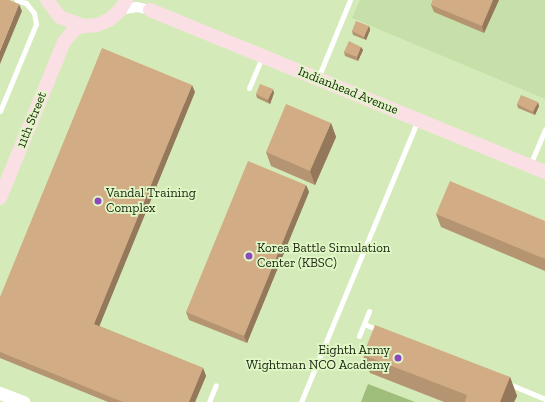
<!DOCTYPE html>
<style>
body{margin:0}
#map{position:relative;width:545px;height:402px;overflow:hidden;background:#d4ebb9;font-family:"Zilla Slab",serif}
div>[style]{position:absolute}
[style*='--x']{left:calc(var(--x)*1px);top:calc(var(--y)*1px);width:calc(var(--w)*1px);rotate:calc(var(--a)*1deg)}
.built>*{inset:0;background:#c7e0a9}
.green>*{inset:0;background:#9fbd7b}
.service>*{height:5px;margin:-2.5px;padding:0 2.5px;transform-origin:2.5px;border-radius:2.5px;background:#fff}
.minor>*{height:10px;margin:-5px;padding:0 5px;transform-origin:5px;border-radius:5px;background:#fff}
.tertiary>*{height:13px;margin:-6.5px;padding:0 6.5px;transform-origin:6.5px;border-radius:6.5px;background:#fff}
.secondary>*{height:14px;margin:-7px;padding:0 7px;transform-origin:7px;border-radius:7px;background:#fae0e4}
.wall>*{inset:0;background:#b59472}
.shaded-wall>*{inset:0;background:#93785c}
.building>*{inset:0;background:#d2ac84}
.dots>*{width:11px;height:11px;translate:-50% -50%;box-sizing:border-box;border:2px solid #e1f8c6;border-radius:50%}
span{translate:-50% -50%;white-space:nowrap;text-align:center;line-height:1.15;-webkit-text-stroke:3.5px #e1f8c6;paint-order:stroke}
.street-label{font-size:13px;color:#1b2311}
.poi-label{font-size:13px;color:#1b2311}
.left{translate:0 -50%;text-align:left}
.right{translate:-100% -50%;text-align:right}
</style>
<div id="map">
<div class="built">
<div style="clip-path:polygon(360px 0,545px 0,545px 99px,352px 18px)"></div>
</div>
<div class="green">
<div style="clip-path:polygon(368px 384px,415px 402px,361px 402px)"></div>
</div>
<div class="service">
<div style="--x:318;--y:78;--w:84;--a:-67.7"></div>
<div style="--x:249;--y:88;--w:33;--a:-67"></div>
<div style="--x:0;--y:111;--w:94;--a:-67.5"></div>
<div style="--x:36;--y:24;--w:11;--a:-100"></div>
<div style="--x:34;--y:13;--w:13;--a:-129"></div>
<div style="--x:26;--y:3;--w:10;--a:-163"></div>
<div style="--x:530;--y:165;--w:39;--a:-67"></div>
<div style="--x:364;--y:324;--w:16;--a:22"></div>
<div style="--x:359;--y:336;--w:27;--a:-68"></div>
<div style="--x:507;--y:383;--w:41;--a:22.8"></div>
<div style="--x:209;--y:402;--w:18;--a:-68"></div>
<div style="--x:301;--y:402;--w:305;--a:-67.5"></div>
</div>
<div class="minor">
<div style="--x:120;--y:10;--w:17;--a:-10"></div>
<div style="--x:137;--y:7;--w:13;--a:13"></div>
</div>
<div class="tertiary">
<div style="--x:0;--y:393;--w:25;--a:21"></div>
</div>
<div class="secondary">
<div style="--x:47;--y:0;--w:21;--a:53"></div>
<div style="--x:60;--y:17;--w:25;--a:21"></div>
<div style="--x:83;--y:26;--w:14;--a:-4"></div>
<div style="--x:97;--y:25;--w:13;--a:-23"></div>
<div style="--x:109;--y:20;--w:15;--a:-42"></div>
<div style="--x:120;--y:10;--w:12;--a:-59"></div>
<div style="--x:150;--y:10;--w:427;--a:22.3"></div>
<div style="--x:0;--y:198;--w:169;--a:-67.7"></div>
<div style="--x:64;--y:42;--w:17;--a:-50"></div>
<div style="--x:75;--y:29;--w:9;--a:-21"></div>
</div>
<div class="wall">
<div style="clip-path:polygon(433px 0,499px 0,484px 33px,434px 12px,431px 5px)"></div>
<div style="clip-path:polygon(369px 26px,370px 30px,366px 40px,353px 35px,352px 31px)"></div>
<div style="clip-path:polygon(361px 47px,363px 50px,358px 61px,345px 56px,344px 52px)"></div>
<div style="clip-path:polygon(195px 92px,99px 326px,203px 368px,206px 376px,195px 402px,108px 402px,0 358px,0 297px)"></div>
<div style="clip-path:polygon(274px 93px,270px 104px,257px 98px,256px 94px)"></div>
<div style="clip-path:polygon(517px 104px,539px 106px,535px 115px,518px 108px)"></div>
<div style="clip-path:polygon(331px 123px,336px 137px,315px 185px,271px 166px,266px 152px)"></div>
<div style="clip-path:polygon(306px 185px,309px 192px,247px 343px,189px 320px,186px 312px)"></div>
<div style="clip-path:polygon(436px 214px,545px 221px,545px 271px,441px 227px)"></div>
<div style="clip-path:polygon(363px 355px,510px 377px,517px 396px,514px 402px,444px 402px,370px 373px)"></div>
</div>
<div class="shaded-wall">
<div style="clip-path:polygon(493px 0,499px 0,484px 33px,482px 26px)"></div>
<div style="clip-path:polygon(19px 4px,22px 11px,0 64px,0 51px)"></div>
<div style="clip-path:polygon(369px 26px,370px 30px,366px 40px,364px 37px)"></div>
<div style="clip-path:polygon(361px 47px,363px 50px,358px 61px,357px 57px)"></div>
<div style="clip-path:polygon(192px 85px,195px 92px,97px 332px,94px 324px)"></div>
<div style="clip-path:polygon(273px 89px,274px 93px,270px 104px,268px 100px)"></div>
<div style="clip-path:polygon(538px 102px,539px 106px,535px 115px,533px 112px)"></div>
<div style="clip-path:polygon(331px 123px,336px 137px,315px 185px,310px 171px)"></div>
<div style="clip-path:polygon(306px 185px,309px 192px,247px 343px,244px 336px)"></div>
<div style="clip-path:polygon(203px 368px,206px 376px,195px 402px,189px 402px)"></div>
<div style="clip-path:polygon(510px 377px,517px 396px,514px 402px,500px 402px)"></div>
</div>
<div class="building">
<div style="clip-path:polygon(0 0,9px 0,19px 4px,0 51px)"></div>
<div style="clip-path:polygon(433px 0,493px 0,482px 26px,431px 5px)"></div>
<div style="clip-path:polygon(356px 21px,369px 26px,364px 37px,352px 31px)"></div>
<div style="clip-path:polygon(349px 41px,361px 47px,357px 57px,344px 52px)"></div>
<div style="clip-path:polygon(102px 48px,192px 85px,94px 324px,203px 368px,189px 402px,123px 402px,0 352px,0 297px)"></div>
<div style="clip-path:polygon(260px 84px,273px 89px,268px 100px,256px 94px)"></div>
<div style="clip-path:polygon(521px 95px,538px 102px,533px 112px,517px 104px)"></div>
<div style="clip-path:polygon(286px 104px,331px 123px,310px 171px,266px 152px)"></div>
<div style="clip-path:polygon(248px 161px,306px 185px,244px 336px,186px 312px)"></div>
<div style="clip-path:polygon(450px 181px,545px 221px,545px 259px,436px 214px)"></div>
<div style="clip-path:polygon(375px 325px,510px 377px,500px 402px,465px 402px,467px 395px,363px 355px)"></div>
</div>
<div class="dots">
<div style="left:98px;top:201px;background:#8c49be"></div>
<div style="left:249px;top:256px;background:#8c49be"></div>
<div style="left:398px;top:358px;background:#8c49be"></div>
</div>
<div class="street-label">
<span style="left:348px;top:91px;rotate:22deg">Indianhead Avenue</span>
<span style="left:32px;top:120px;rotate:-68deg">11th Street</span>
</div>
<div class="poi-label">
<span class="left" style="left:106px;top:201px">Vandal Training<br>Complex</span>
<span class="left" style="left:257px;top:256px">Korea Battle Simulation<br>Center (KBSC)</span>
<span class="right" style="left:390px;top:358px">Eighth Army<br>Wightman NCO Academy</span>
</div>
</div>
